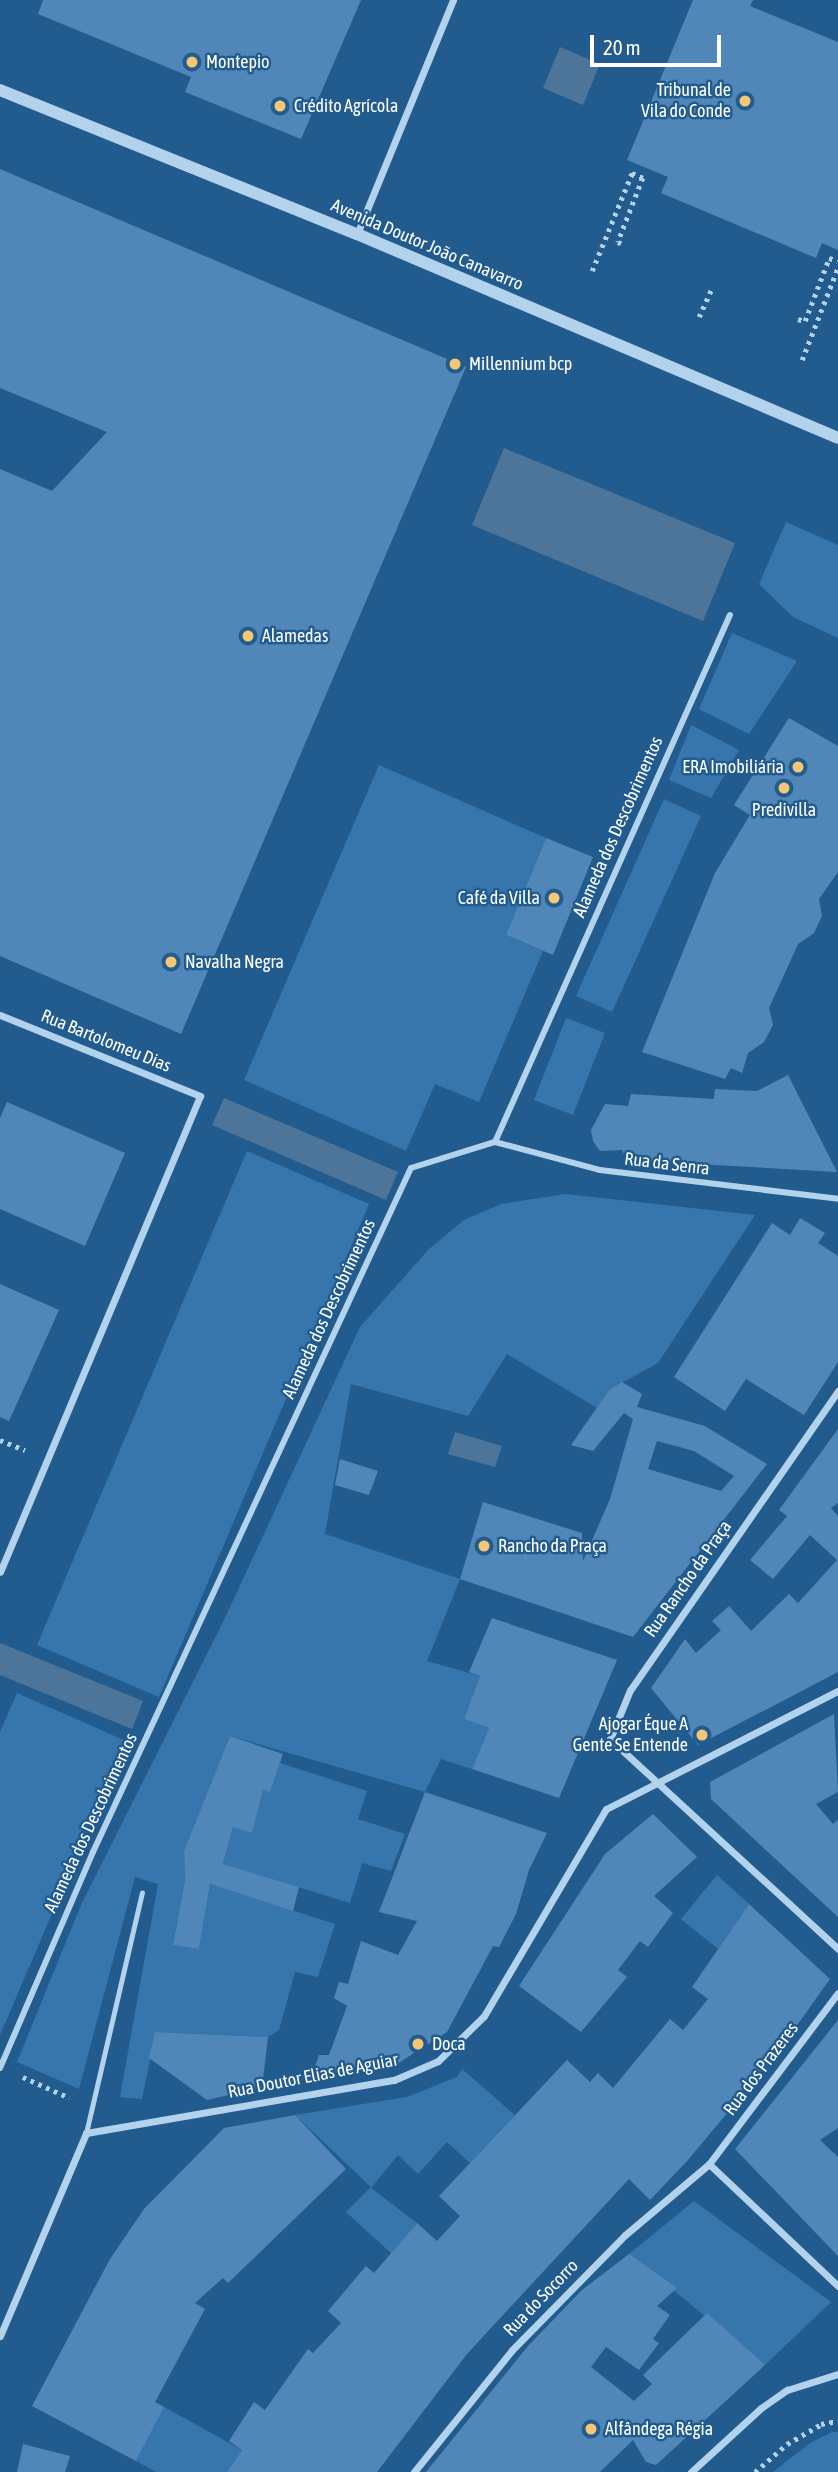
<!DOCTYPE html>
<meta charset="utf-8">
<style>
body{margin:0}
#map{position:relative;width:838px;height:2472px;overflow:hidden;background:#225c8f;font-family:"Asap Condensed",sans-serif}
div>[style]{position:absolute}
[style*='--x']{left:calc(var(--x)*1px);top:calc(var(--y)*1px);width:calc(var(--w)*1px);rotate:calc(var(--a)*1deg)}
.green>*{inset:0;background:#3676ac}
.water>*{inset:0;background:#4d7599}
.building>*{inset:0;background:#5087b8}
.path>*{height:4.5px;margin-top:-2.25px;transform-origin:0;background:repeating-linear-gradient(90deg,#b3d2ec 0 3.5px,transparent 0 8.5px)}
.service>*{height:5px;margin:-2.5px;padding:0 2.5px;transform-origin:2.5px;border-radius:2.5px;background:#b3d2ec}
.pedestrian>*{height:6px;margin:-3px;padding:0 3px;transform-origin:3px;border-radius:3px;background:#b3d2ec}
.minor>*{height:7px;margin:-3.5px;padding:0 3.5px;transform-origin:3.5px;border-radius:3.5px;background:#b3d2ec}
.tertiary>*{height:12px;margin:-6px;padding:0 6px;transform-origin:6px;border-radius:6px;background:#b3d2ec}
.dots>*{width:19px;height:19px;translate:-50% -50%;box-sizing:border-box;border:4px solid #225c8f;border-radius:50%}
span{translate:-50% -50%;white-space:nowrap;text-align:center;line-height:1.15;-webkit-text-stroke:5px #225c8f;paint-order:stroke}
.poi-label{font-size:18px;color:#fff}
.left{translate:0 -50%;text-align:left}
.right{translate:-100% -50%;text-align:right}
.street-label{font-size:18px;color:#fff}
.scale{position:absolute;left:590px;top:35px;width:131px;height:32px;box-sizing:border-box;border:4px solid #fff;border-top:0;padding-left:9px;font-size:21px;line-height:24px;white-space:nowrap;color:#fff;-webkit-text-stroke:5px #225c8f;paint-order:stroke}
</style>
<div id="map">
<div class="green">
<div style="clip-path:polygon(786px 522px,838px 545px,838px 638px,793px 617px,759px 584px)"></div>
<div style="clip-path:polygon(732px 633px,797px 661px,749px 734px,699px 709px)"></div>
<div style="clip-path:polygon(691px 725px,739px 750px,711px 798px,669px 780px)"></div>
<div style="clip-path:polygon(379px 765px,546px 838px,506px 935px,543px 951px,479px 1102px,435px 1084px,406px 1151px,244px 1080px)"></div>
<div style="clip-path:polygon(664px 799px,701px 816px,612px 1012px,576px 996px)"></div>
<div style="clip-path:polygon(566px 1018px,605px 1033px,573px 1115px,534px 1100px)"></div>
<div style="clip-path:polygon(247px 1151px,369px 1204px,159px 1697px,37px 1645px)"></div>
<div style="clip-path:polygon(565px 1194px,755px 1215px,658px 1363px,609px 1390px,597px 1408px,507px 1354px,468px 1416px,351px 1384px,325px 1534px,460px 1579px,427px 1661px,480px 1676px,464px 1719px,489px 1728px,472px 1769px,441px 1759px,425px 1792px,230px 1736px,184px 1851px,185px 1880px,173px 1945px,199px 1949px,210px 1884px,335px 1924px,318px 1977px,295px 1972px,279px 2030px,268px 2037px,156px 2032px,142px 2099px,120px 2097px,158px 1884px,135px 1877px,79px 2089px,17px 2062px,81px 1905px,224px 1620px,360px 1327px,429px 1249px,464px 1220px,501px 1204px)"></div>
<div style="clip-path:polygon(17px 1693px,126px 1741px,0 2035px,0 1732px)"></div>
<div style="clip-path:polygon(280px 1763px,367px 1791px,358px 1819px,405px 1834px,391px 1871px,362px 1863px,350px 1903px,223px 1864px,233px 1827px,252px 1832px,263px 1790px,270px 1791px)"></div>
<div style="clip-path:polygon(717px 1875px,749px 1904px,718px 1949px,681px 1919px)"></div>
<div style="clip-path:polygon(462px 2069px,515px 2115px,470px 2163px,447px 2142px,418px 2174px,398px 2155px,371px 2188px,417px 2223px,391px 2253px,346px 2212px,371px 2187px,295px 2115px,407px 2097px,457px 2077px)"></div>
<div style="clip-path:polygon(694px 2201px,831px 2302px,765px 2365px,629px 2254px)"></div>
<div style="clip-path:polygon(164px 2407px,242px 2450px,227px 2472px,156px 2472px,136px 2461px)"></div>
<div style="clip-path:polygon(832px 2432px,838px 2432px,838px 2472px,773px 2472px,810px 2443px)"></div>
</div>
<div class="water">
<div style="clip-path:polygon(560px 47px,600px 64px,583px 105px,543px 88px)"></div>
<div style="clip-path:polygon(504px 448px,735px 543px,703px 621px,472px 525px)"></div>
<div style="clip-path:polygon(224px 1098px,398px 1172px,386px 1200px,212px 1125px)"></div>
<div style="clip-path:polygon(455px 1432px,502px 1446px,495px 1467px,448px 1454px)"></div>
<div style="clip-path:polygon(0 1643px,143px 1701px,132px 1729px,0 1675px)"></div>
</div>
<div class="building">
<div style="clip-path:polygon(43px 0,361px 0,301px 139px,185px 92px,191px 77px,38px 14px)"></div>
<div style="clip-path:polygon(693px 0,753px 0,750px 6px,838px 42px,838px 250px,822px 243px,816px 258px,661px 193px,668px 177px,627px 160px)"></div>
<div style="clip-path:polygon(0 169px,466px 367px,181px 1034px,0 956px,0 469px,52px 491px,107px 432px,0 388px)"></div>
<div style="clip-path:polygon(789px 718px,838px 746px,838px 872px,819px 899px,822px 916px,814px 933px,798px 944px,769px 1008px,773px 1025px,764px 1042px,748px 1053px,742px 1073px,731px 1068px,725px 1079px,642px 1052px,715px 873px,750px 815px,734px 805px)"></div>
<div style="clip-path:polygon(546px 838px,593px 857px,553px 955px,506px 935px)"></div>
<div style="clip-path:polygon(788px 1075px,837px 1172px,627px 1160px,622px 1150px,600px 1151px,593px 1141px,591px 1130px,605px 1104px,628px 1106px,631px 1094px,714px 1099px,715px 1089px,757px 1091px)"></div>
<div style="clip-path:polygon(7px 1102px,125px 1153px,85px 1246px,0 1209px,0 1118px)"></div>
<div style="clip-path:polygon(800px 1218px,825px 1233px,818px 1243px,838px 1256px,838px 1362px,804px 1415px,746px 1379px,725px 1411px,674px 1377px,772px 1223px,790px 1235px)"></div>
<div style="clip-path:polygon(0 1284px,59px 1310px,9px 1421px,0 1417px)"></div>
<div style="clip-path:polygon(evenodd,622px 1382px,642px 1394px,637px 1407px,705px 1426px,767px 1464px,633px 1637px,460px 1579px,483px 1502px,582px 1533px,583px 1561px,610px 1499px,633px 1419px,624px 1413px,593px 1451px,571px 1445px,609px 1390px,622px 1382px,657px 1441px,694px 1451px,734px 1476px,721px 1491px,648px 1469px,657px 1441px)"></div>
<div style="clip-path:polygon(838px 1429px,838px 1503px,831px 1508px,838px 1516px,838px 1672px,698px 1745px,651px 1688px,685px 1639px,696px 1653px,721px 1630px,712px 1621px,729px 1606px,751px 1631px,789px 1594px,798px 1603px,837px 1560px,810px 1535px,773px 1579px,750px 1560px,787px 1516px,779px 1510px)"></div>
<div style="clip-path:polygon(340px 1459px,378px 1471px,369px 1495px,335px 1485px)"></div>
<div style="clip-path:polygon(492px 1618px,617px 1660px,559px 1798px,472px 1769px,489px 1728px,464px 1719px,480px 1676px,469px 1672px)"></div>
<div style="clip-path:polygon(834px 1714px,838px 1792px,816px 1804px,833px 1824px,838px 1820px,838px 1917px,711px 1799px,710px 1782px)"></div>
<div style="clip-path:polygon(230px 1736px,283px 1754px,270px 1792px,263px 1790px,252px 1833px,233px 1827px,223px 1864px,299px 1887px,293px 1911px,210px 1884px,199px 1949px,173px 1945px,185px 1880px,184px 1851px)"></div>
<div style="clip-path:polygon(425px 1792px,547px 1833px,529px 1870px,516px 1914px,499px 1947px,493px 1946px,447px 2032px,397px 2064px,311px 2078px,319px 2055px,329px 2055px,347px 2006px,334px 1998px,339px 1982px,348px 1984px,361px 1941px,398px 1955px,417px 1921px,379px 1912px)"></div>
<div style="clip-path:polygon(653px 1814px,697px 1857px,654px 1896px,673px 1913px,648px 1947px,640px 1941px,618px 1970px,627px 1977px,581px 2032px,519px 1986px,605px 1854px)"></div>
<div style="clip-path:polygon(749px 1904px,830px 1979px,778px 2052px,688px 2160px,650px 2200px,629px 2179px,467px 2354px,377px 2472px,227px 2472px,242px 2450px,229px 2441px,254px 2402px,265px 2410px,308px 2349px,313px 2353px,341px 2323px,328px 2311px,366px 2266px,374px 2273px,417px 2223px,437px 2241px,460px 2216px,439px 2196px,567px 2060px,590px 2082px,598px 2073px,613px 2088px,670px 2019px,683px 2030px,708px 1999px,692px 1987px)"></div>
<div style="clip-path:polygon(838px 2020px,838px 2128px,820px 2140px,838px 2157px,838px 2256px,735px 2149px)"></div>
<div style="clip-path:polygon(155px 2032px,268px 2037px,262px 2087px,207px 2100px,149px 2058px)"></div>
<div style="clip-path:polygon(295px 2115px,346px 2169px,228px 2283px,223px 2278px,195px 2303px,205px 2309px,155px 2402px,164px 2407px,136px 2461px,32px 2406px,110px 2259px,144px 2209px,224px 2128px)"></div>
<div style="clip-path:polygon(629px 2254px,677px 2288px,657px 2306px,670px 2315px,653px 2339px,659px 2343px,639px 2370px,606px 2347px,591px 2367px,634px 2401px,652px 2384px,643px 2375px,707px 2313px,765px 2365px,656px 2465px,646px 2462px,633px 2440px,600px 2472px,426px 2472px,528px 2346px,582px 2290px)"></div>
<div style="clip-path:polygon(23px 2444px,70px 2456px,65px 2472px,17px 2472px)"></div>
</div>
<div class="path">
<div style="--x:592;--y:271;--w:106;--a:-67.8"></div>
<div style="--x:632;--y:173;--w:12;--a:24"></div>
<div style="--x:643;--y:178;--w:69;--a:111.3"></div>
<div style="--x:618;--y:242;--w:8;--a:23"></div>
<div style="--x:699;--y:317;--w:32;--a:-66"></div>
<div style="--x:798;--y:319;--w:7;--a:16"></div>
<div style="--x:805;--y:321;--w:67;--a:-69.1"></div>
<div style="--x:829;--y:258;--w:9;--a:18"></div>
<div style="--x:802;--y:360;--w:100;--a:-68.8"></div>
<div style="--x:0;--y:1440;--w:27;--a:22"></div>
<div style="--x:23;--y:2077;--w:51;--a:24.1"></div>
<div style="--x:755;--y:2472;--w:43;--a:-41.2"></div>
<div style="--x:787;--y:2444;--w:39;--a:-30"></div>
<div style="--x:821;--y:2424;--w:17;--a:-10"></div>
</div>
<div class="service">
<div style="--x:86;--y:2133;--w:247;--a:-76.9"></div>
</div>
<div class="pedestrian">
<div style="--x:495;--y:1142;--w:109;--a:14.9"></div>
<div style="--x:600;--y:1170;--w:240;--a:6.9"></div>
<div style="--x:0;--y:2068;--w:235;--a:-66.7"></div>
<div style="--x:93;--y:1852;--w:754;--a:-65.07"></div>
<div style="--x:411;--y:1168;--w:88;--a:-17.2"></div>
<div style="--x:495;--y:1142;--w:577;--a:-65.97"></div>
</div>
<div class="minor">
<div style="--x:357;--y:234;--w:253;--a:-67.7"></div>
<div style="--x:0;--y:1015;--w:216;--a:22"></div>
<div style="--x:200;--y:1096;--w:516;--a:112.79"></div>
<div style="--x:838;--y:1391;--w:364;--a:124.8"></div>
<div style="--x:630;--y:1690;--w:53;--a:112.2"></div>
<div style="--x:610;--y:1739;--w:310;--a:42.6"></div>
<div style="--x:709;--y:2164;--w:178;--a:43.4"></div>
<div style="--x:0;--y:2336;--w:220;--a:-67"></div>
<div style="--x:86;--y:2133;--w:313;--a:-9.8"></div>
<div style="--x:394;--y:2080;--w:48;--a:-23.4"></div>
<div style="--x:438;--y:2061;--w:64;--a:-44.4"></div>
<div style="--x:484;--y:2016;--w:240;--a:-59.5"></div>
<div style="--x:606;--y:1809;--w:260;--a:-27"></div>
<div style="--x:414;--y:2472;--w:156;--a:-51.2"></div>
<div style="--x:512;--y:2350;--w:161;--a:-45.5"></div>
<div style="--x:625;--y:2235;--w:110;--a:-40.2"></div>
<div style="--x:709;--y:2164;--w:214;--a:-53"></div>
<div style="--x:691;--y:2472;--w:95;--a:-42.4"></div>
<div style="--x:761;--y:2408;--w:32;--a:-35"></div>
<div style="--x:787;--y:2390;--w:53;--a:-17.4"></div>
</div>
<div class="tertiary">
<div style="--x:0;--y:90;--w:385;--a:22"></div>
<div style="--x:357;--y:234;--w:522;--a:22.98"></div>
</div>
<div class="dots">
<div style="left:192px;top:62px;background:#f7c675"></div>
<div style="left:745px;top:101px;background:#f7c675"></div>
<div style="left:280px;top:106px;background:#f7c675"></div>
<div style="left:455px;top:364px;background:#f7c675"></div>
<div style="left:248px;top:636px;background:#f7c675"></div>
<div style="left:798px;top:767px;background:#f7c675"></div>
<div style="left:784px;top:788px;background:#f7c675"></div>
<div style="left:554px;top:898px;background:#f7c675"></div>
<div style="left:171px;top:962px;background:#f7c675"></div>
<div style="left:484px;top:1546px;background:#f7c675"></div>
<div style="left:702px;top:1735px;background:#f7c675"></div>
<div style="left:418px;top:2044px;background:#f7c675"></div>
<div style="left:591px;top:2429px;background:#f7c675"></div>
</div>
<div class="poi-label">
<span class="left" style="left:206px;top:62px">Montepio</span>
<span class="right" style="left:731px;top:101px">Tribunal de<br>Vila do Conde</span>
<span class="left" style="left:294px;top:106px">Crédito Agrícola</span>
<span class="left" style="left:469px;top:364px">Millennium bcp</span>
<span class="left" style="left:262px;top:636px">Alamedas</span>
<span class="right" style="left:784px;top:767px">ERA Imobiliária</span>
<span style="left:784px;top:810px">Predivilla</span>
<span class="right" style="left:540px;top:898px">Café da Villa</span>
<span class="left" style="left:185px;top:962px">Navalha Negra</span>
<span class="left" style="left:498px;top:1546px">Rancho da Praça</span>
<span class="right" style="left:688px;top:1735px">Ajogar Éque A<br>Gente Se Entende</span>
<span class="left" style="left:432px;top:2044px">Doca</span>
<span class="left" style="left:605px;top:2429px">Alfândega Régia</span>
</div>
<div class="street-label">
<span style="left:427px;top:245px;rotate:23deg">Avenida Doutor João Canavarro</span>
<span style="left:618px;top:827px;rotate:-66deg">Alameda dos Descobrimentos</span>
<span style="left:106px;top:1041px;rotate:22deg">Rua Bartolomeu Dias</span>
<span style="left:667px;top:1164px;rotate:7deg">Rua da Senra</span>
<span style="left:329px;top:1309px;rotate:-65deg">Alameda dos Descobrimentos</span>
<span style="left:688px;top:1579px;rotate:-55deg">Rua Rancho da Praça</span>
<span style="left:91px;top:1823px;rotate:-65deg">Alameda dos Descobrimentos</span>
<span style="left:761px;top:2069px;rotate:-53deg">Rua dos Prazeres</span>
<span style="left:313px;top:2076px;rotate:-11deg">Rua Doutor Elias de Aguiar</span>
<span style="left:541px;top:2298px;rotate:-46deg">Rua do Socorro</span>
</div>
<div class="scale">20 m</div>
</div>
